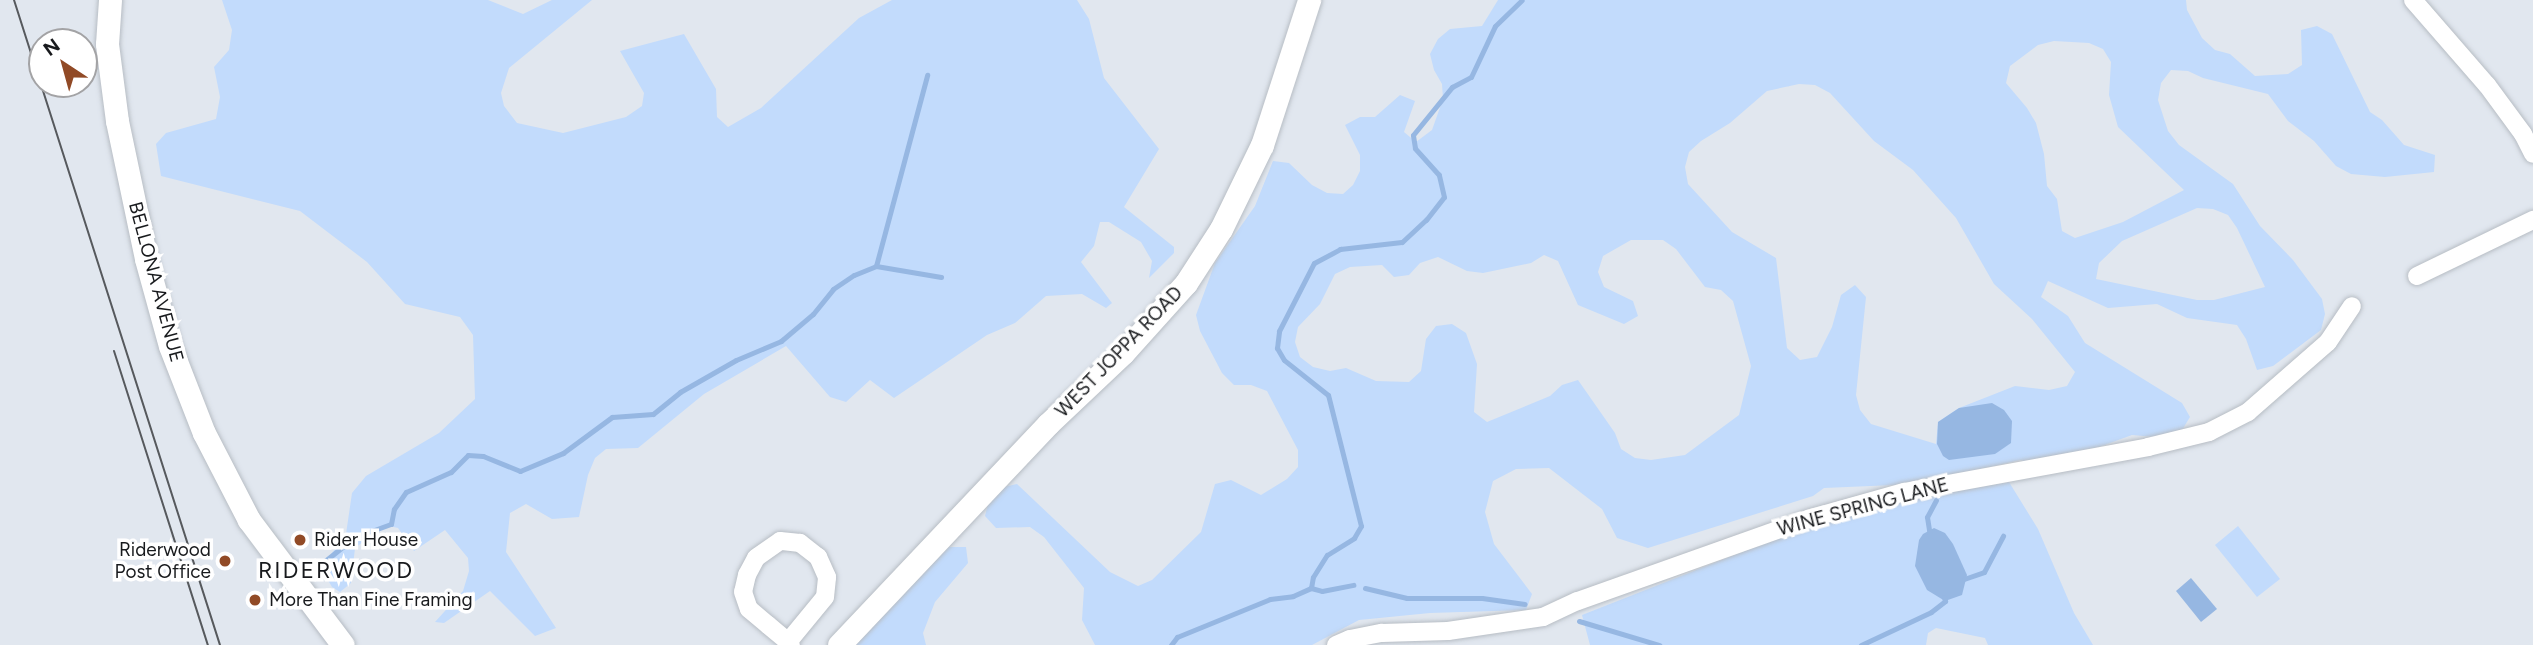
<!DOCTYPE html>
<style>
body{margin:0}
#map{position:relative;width:2533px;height:645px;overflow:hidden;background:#e1e7ef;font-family:Figtree,sans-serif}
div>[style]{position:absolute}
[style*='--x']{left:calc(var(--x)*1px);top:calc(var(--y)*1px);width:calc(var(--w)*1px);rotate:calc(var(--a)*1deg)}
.green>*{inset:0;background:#c2dbfc}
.water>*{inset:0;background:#96b7e2}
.stream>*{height:5px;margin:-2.5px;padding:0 2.5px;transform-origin:2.5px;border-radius:2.5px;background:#96b7e2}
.roads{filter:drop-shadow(0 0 2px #b7bdc4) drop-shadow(0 0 2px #b7bdc4)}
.minor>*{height:18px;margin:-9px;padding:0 9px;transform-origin:9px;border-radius:9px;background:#fff}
.tertiary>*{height:23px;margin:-11.5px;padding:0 11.5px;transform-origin:11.5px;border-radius:11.5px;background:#fff}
.tram>*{height:2px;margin:-1px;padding:0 1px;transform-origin:1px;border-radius:1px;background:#56595d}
.dots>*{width:19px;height:19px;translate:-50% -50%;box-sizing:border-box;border:4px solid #fff;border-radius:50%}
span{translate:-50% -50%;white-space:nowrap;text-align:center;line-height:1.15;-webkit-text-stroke:7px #fff;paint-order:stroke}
.street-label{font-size:19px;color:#181a1d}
.poi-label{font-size:19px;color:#181a1d}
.left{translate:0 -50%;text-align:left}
.right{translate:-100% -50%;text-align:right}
.quarter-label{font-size:23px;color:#181a1d;letter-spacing:2px}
.north{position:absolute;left:28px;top:28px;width:70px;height:70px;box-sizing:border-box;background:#fff;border:2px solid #a3a3a5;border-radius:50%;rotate:324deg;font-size:19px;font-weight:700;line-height:28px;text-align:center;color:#181a1d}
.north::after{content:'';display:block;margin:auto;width:24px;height:32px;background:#914a26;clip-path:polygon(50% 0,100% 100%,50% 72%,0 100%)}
</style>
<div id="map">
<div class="green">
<div style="clip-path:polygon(222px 0,488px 0,523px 14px,552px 0,592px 0,509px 68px,501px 93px,504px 106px,517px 123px,563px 133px,626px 117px,642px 106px,644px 93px,620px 51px,684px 34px,716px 89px,717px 117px,728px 127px,761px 108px,859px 18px,892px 0,1077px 0,1089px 19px,1104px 78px,1159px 149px,1124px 207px,1174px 247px,1174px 253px,1149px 278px,1152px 261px,1141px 242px,1109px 222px,1100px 222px,1094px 246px,1081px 262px,1112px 303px,1106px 308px,1082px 294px,1046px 296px,1015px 323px,987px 335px,894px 398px,870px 380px,846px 402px,830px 397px,786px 346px,704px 394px,638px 448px,606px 449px,595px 458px,588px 475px,579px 517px,552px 519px,526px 504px,510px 513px,506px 552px,556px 628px,535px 636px,490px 591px,444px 623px,435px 622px,463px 591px,469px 571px,468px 558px,445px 530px,414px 551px,398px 528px,385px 525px,355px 548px,351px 583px,340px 592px,332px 587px,321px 568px,346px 534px,352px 493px,366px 476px,439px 433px,475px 399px,473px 335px,460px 317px,405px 304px,367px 262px,300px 211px,161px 176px,156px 144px,166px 133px,216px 119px,220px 97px,214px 67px,229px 50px,232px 30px)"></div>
<div style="clip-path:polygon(evenodd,1498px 0,2186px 0,2187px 10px,2202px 38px,2215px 50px,2230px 54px,2255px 76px,2288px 74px,2302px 65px,2301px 30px,2317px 26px,2332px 34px,2370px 112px,2382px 120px,2404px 145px,2435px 155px,2434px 172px,2385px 177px,2351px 174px,2336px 166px,2314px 141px,2288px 121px,2268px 94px,2203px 78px,2188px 71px,2171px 70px,2161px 83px,2158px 100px,2168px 131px,2179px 145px,2233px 184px,2260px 226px,2293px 260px,2322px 299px,2325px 314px,2321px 330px,2273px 366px,2257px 370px,2246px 339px,2237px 325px,2187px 318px,2157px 304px,2108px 308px,2048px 281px,2041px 297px,2068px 316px,2085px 343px,2182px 403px,2190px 417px,2182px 430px,2166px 438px,2132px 435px,2069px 458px,2036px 464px,2020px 460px,1917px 484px,1824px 488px,1813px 496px,1648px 548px,1617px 538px,1602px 509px,1549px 468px,1516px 469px,1493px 481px,1485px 512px,1494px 544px,1532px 594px,1526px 610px,1430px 613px,1359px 620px,1312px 645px,1095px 645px,1082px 620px,1084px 588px,1044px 537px,1030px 527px,996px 528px,985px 516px,989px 500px,999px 488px,1017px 484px,1110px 572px,1138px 586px,1152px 580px,1201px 532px,1215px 484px,1231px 480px,1261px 495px,1287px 479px,1298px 467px,1298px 450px,1267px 391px,1251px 385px,1234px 385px,1222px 373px,1200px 331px,1196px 315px,1215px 263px,1255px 206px,1273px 161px,1289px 163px,1312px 185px,1327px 193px,1343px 194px,1353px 185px,1360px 171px,1360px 155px,1345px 125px,1360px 117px,1375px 117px,1400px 95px,1415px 101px,1404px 132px,1416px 142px,1432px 130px,1443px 99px,1442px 84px,1434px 70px,1430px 54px,1438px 39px,1450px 29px,1482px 26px,1498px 0,2054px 41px,2089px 43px,2103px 49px,2111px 62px,2109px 95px,2118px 127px,2184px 190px,2123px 222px,2075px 238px,2062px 231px,2057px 199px,2047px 186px,2044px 154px,2036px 123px,2027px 108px,2006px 83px,2010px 66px,2038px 45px,2054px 41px,1498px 0,1799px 84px,1815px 85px,1830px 93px,1874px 141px,1913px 170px,1956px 218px,1994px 284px,2032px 319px,2075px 372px,2067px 386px,2049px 390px,2015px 386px,1959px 408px,1938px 422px,1936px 444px,1871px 424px,1860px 410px,1856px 395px,1866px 297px,1855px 285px,1841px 295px,1832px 327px,1817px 357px,1800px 360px,1787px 348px,1776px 258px,1732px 232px,1688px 184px,1685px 167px,1689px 152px,1701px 141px,1730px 123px,1767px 91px,1799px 84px,1498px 0,2197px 208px,2213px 209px,2228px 215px,2237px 228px,2265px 287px,2214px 300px,2197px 300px,2096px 279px,2099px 263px,2122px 241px,2197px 208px,1498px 0,1631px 240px,1663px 240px,1676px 249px,1705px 287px,1721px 290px,1733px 301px,1751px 366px,1739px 415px,1685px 455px,1651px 460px,1635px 458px,1621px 449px,1615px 433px,1578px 380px,1562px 385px,1550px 396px,1487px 422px,1474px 412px,1477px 364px,1466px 333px,1452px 324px,1436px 326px,1426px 339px,1421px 371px,1409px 382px,1376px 381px,1346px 368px,1330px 371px,1313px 367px,1300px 357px,1295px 342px,1298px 327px,1320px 304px,1335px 274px,1350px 267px,1382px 265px,1394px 277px,1409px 275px,1420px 263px,1438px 257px,1467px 271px,1483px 273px,1531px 263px,1544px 255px,1558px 261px,1578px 305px,1624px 324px,1638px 316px,1633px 301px,1604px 287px,1598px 272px,1603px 256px,1631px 240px)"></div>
<div style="clip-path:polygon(2009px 482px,2038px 529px,2074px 613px,2093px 645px,1988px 645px,1985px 638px,1936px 628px,1928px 633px,1926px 645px,1590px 645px,1582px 615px,1808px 526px,1889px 502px)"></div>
<div style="clip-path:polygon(2238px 526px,2280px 579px,2257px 597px,2215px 545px)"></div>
<div style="clip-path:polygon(949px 547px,966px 547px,968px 563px,935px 602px,923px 633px,926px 645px,854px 645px)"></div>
</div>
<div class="water">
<div style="clip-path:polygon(1992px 403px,2004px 410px,2012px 421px,2011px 443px,1995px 454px,1949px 460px,1943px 456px,1937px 444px,1938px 422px,1959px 408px)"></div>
<div style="clip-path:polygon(1934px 528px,1945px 533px,1953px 544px,1967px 575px,1962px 595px,1945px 601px,1927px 590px,1915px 566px,1919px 540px,1923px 534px)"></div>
<div style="clip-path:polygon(2191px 578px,2217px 609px,2201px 622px,2176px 591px)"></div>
</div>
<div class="stream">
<div style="--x:876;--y:266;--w:198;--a:-75"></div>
<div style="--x:1930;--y:536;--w:19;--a:-99"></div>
<div style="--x:1927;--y:517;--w:19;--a:-62"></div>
<div style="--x:306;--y:576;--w:63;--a:-38.5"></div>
<div style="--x:355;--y:537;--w:38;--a:-20"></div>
<div style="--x:391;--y:524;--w:15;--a:-79"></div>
<div style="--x:394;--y:509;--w:21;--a:-55"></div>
<div style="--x:406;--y:492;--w:49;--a:-24"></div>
<div style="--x:451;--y:472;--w:24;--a:-45"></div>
<div style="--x:468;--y:455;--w:15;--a:4"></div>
<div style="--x:483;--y:456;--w:40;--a:22"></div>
<div style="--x:520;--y:471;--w:47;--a:-22.7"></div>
<div style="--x:563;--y:453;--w:61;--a:-36.3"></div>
<div style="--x:612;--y:417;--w:41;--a:-4.2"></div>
<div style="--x:653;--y:414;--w:35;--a:-39"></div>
<div style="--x:680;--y:392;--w:64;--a:-29.7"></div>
<div style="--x:736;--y:360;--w:49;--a:-22.9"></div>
<div style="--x:781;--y:341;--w:42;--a:-40.2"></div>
<div style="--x:813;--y:314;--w:32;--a:-51"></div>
<div style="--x:833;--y:289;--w:25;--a:-34"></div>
<div style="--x:854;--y:275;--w:24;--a:-22"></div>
<div style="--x:876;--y:266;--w:66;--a:9.6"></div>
<div style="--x:1964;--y:579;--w:21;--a:-19"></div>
<div style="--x:1984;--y:572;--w:41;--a:-62.2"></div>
<div style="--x:1311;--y:588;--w:11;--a:-80"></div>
<div style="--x:1313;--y:577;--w:26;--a:-58"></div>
<div style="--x:1327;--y:555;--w:32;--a:-32"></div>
<div style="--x:1354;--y:538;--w:14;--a:-60"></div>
<div style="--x:1361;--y:526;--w:135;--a:-104.1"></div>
<div style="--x:1328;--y:395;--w:56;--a:-141.5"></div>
<div style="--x:1284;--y:360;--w:14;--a:-120"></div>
<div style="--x:1277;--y:348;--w:17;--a:-83"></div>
<div style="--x:1279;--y:331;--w:76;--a:-62.8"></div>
<div style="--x:1314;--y:263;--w:30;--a:-28"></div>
<div style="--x:1340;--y:249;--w:62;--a:-6.4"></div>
<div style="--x:1402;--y:242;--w:33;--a:-43"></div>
<div style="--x:1426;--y:220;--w:29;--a:-52"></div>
<div style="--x:1444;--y:197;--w:23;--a:-103"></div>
<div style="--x:1439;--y:175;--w:36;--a:-132"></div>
<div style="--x:1415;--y:148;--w:13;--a:-99"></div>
<div style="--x:1413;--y:135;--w:62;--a:-50.9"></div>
<div style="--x:1452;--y:87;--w:21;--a:-28"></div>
<div style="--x:1471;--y:77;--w:56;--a:-64.8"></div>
<div style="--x:1495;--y:26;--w:37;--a:-44"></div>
<div style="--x:1365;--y:588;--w:43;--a:13.4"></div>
<div style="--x:1407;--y:598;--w:75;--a:0"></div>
<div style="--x:1482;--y:598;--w:43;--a:7.9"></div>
<div style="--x:1579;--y:621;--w:84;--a:16.7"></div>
<div style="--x:1171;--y:645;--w:10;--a:-53"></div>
<div style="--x:1177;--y:637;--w:100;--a:-22.2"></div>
<div style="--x:1270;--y:599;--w:23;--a:-7"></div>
<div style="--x:1293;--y:596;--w:20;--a:-24"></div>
<div style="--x:1311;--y:588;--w:11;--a:15"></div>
<div style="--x:1322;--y:591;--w:32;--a:-11"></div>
<div style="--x:1861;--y:645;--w:77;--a:-25.2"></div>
<div style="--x:1931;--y:612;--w:18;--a:-38"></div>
<div style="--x:1945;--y:601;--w:4;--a:-104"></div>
</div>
<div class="roads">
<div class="minor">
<div style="--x:2413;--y:0;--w:113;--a:49"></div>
<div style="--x:2487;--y:85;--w:61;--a:53.7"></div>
<div style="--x:2523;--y:134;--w:22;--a:63"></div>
<div style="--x:2417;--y:276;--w:129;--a:-25.8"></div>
<div style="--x:788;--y:642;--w:58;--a:-50.6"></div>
<div style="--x:825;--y:597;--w:20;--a:-84"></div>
<div style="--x:827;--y:577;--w:22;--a:-114"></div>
<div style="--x:818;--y:557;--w:23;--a:-142"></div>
<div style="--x:800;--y:543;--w:20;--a:-174"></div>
<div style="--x:780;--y:541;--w:29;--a:145"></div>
<div style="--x:756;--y:558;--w:19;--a:118"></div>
<div style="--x:747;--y:575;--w:17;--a:103"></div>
<div style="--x:743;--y:592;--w:18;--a:71"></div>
<div style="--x:749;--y:609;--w:25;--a:40"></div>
<div style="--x:768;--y:625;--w:26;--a:40"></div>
<div style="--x:788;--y:642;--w:4;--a:45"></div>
<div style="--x:1336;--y:645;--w:15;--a:-23"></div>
<div style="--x:1350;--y:639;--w:33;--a:-11"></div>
<div style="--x:1382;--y:633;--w:66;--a:-1.7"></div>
<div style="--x:1448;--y:631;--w:96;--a:-8.4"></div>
<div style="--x:1543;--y:617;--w:38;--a:-25"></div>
<div style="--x:1578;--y:601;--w:244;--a:-19.6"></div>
<div style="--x:1808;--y:519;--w:100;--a:-15.7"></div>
<div style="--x:1904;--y:492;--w:248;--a:-10.4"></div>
<div style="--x:2148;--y:447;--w:63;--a:-13.8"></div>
<div style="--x:2209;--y:432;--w:44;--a:-27.1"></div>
<div style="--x:2248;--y:412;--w:106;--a:-41.2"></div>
<div style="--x:2328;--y:342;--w:43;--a:-56.3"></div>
</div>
<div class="tertiary">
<div style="--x:110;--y:0;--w:44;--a:93.9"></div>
<div style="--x:107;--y:44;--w:78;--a:82.6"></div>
<div style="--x:117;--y:121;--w:141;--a:78.1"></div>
<div style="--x:146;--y:259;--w:90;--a:74.6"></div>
<div style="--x:170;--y:346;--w:93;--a:68.7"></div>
<div style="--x:204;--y:433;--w:98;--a:62.7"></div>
<div style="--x:249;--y:520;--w:156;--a:53.1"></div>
<div style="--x:839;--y:645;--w:304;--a:-46.6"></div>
<div style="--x:1048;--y:424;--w:103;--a:-43.4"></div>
<div style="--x:1123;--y:353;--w:94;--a:-48"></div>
<div style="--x:1186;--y:283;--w:64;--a:-57.1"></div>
<div style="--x:1221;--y:229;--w:93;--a:-64"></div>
<div style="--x:1262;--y:145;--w:152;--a:-72"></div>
</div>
</div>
<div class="tram">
<div style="--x:14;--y:0;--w:677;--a:72.29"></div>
<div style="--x:114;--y:351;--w:309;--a:72.3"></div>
</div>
<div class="dots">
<div style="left:300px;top:540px;background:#914a26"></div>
<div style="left:225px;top:561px;background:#914a26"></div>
<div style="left:255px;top:600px;background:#914a26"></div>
</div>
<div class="street-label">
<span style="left:156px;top:282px;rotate:75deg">BELLONA AVENUE</span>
<span style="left:1119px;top:352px;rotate:-46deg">WEST JOPPA ROAD</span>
<span style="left:1863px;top:507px;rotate:-15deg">WINE SPRING LANE</span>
</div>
<div class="poi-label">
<span class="left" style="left:314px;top:540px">Rider House</span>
<span class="right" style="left:211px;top:561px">Riderwood<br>Post Office</span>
<span class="left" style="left:269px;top:600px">More Than Fine Framing</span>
</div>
<div class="quarter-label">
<span style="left:336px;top:570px">RIDERWOOD</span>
</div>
<div class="north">N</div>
</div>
